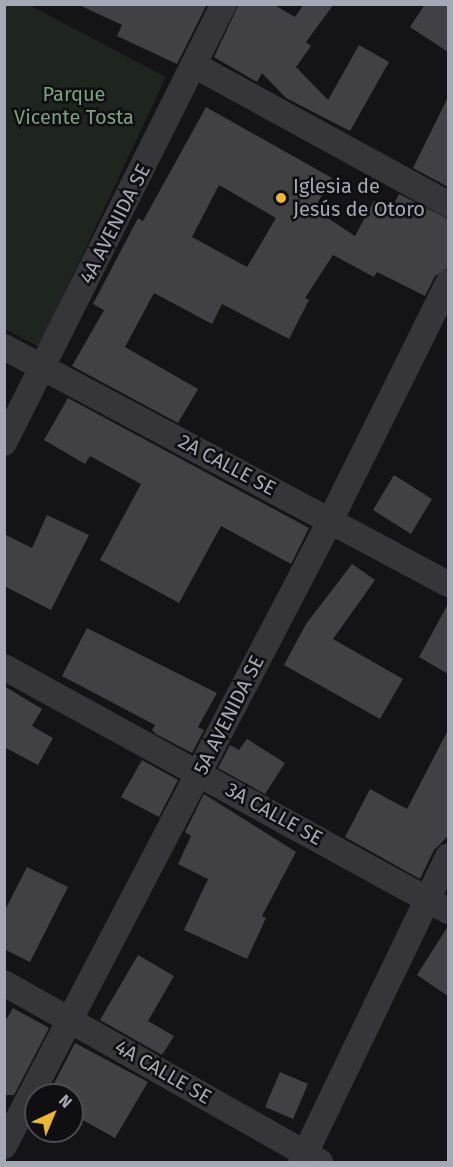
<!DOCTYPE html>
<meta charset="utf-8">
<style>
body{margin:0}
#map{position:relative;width:453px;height:1167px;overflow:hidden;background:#141315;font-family:"Fira Sans",sans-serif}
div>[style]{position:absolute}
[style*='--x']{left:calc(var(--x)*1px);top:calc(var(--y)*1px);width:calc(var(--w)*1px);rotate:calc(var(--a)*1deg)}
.green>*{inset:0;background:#1e251f}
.building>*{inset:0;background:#404045}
.street>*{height:26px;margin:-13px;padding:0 13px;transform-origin:13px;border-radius:13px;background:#35353a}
.dots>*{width:16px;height:16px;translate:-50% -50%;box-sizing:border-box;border:3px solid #0f0e10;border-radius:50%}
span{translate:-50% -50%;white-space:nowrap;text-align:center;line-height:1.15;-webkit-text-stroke:5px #0f0e10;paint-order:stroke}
.park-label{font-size:20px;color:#7da081}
.poi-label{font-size:20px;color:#a5a9b5}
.left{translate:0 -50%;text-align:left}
.street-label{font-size:20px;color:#a5a9b5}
.frame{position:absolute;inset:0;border:6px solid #a5a9b5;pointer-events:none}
.north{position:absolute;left:24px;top:1083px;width:60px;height:60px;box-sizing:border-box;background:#0f0e10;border:2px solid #4b4c52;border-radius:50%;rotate:44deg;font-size:16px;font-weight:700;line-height:24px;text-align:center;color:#a5a9b5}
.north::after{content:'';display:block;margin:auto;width:21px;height:27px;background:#ecb834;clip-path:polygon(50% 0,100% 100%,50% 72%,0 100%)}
</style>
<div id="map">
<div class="green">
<div style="clip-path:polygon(4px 5px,29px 5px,166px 77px,39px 347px,5px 329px)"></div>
</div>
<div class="building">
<div style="clip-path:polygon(77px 4px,207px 4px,177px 64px,117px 36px,122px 25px)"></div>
<div style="clip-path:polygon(239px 4px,273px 4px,295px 17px,304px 4px,334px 4px,306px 42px,311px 46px,296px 67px,328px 100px,359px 45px,389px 62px,350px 131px,286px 98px,262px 73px,257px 82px,214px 57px)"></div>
<div style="clip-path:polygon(425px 4px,448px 4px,448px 52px,410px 27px)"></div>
<div style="clip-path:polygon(448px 97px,448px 187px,413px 168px)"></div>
<div style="clip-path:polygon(evenodd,206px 107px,332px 178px,314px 209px,355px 236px,374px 201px,394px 213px,391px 210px,399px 194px,448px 219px,448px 268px,435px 276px,425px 296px,377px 272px,374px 277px,333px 255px,305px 298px,309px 300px,289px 339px,222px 304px,212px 324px,154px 293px,125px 347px,198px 389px,178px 423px,72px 366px,104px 310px,93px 304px,138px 218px,143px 221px,206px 107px,219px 185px,276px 218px,247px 267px,192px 237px,219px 185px)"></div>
<div style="clip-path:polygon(68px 398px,309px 528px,291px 564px,221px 526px,179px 603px,100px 560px,141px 484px,90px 456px,85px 464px,44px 440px)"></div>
<div style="clip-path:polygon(394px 475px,432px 499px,411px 534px,373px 510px)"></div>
<div style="clip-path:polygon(47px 515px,89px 535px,51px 610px,4px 586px,4px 534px,32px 548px)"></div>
<div style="clip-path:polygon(352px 564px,375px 580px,333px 639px,403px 679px,380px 719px,284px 665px,306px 624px)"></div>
<div style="clip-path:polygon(448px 604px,448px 674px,419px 657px)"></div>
<div style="clip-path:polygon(87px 628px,217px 693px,198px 727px,204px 730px,192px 753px,156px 734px,152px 730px,155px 725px,62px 676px)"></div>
<div style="clip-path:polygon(4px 686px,42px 709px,32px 726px,53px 738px,38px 765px,4px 747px)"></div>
<div style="clip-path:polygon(448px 730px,448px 836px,434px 850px,420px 879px,345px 837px,370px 789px,407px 809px)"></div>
<div style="clip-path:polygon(247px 739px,285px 763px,265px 794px,218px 768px,230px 745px,239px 750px)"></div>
<div style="clip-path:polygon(142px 760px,178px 780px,159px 817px,121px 797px)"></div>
<div style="clip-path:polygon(204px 794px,296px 852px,262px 916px,266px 918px,247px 959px,184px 930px,208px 879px,178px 864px,191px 836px,185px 832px)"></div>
<div style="clip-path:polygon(27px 867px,68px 887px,30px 962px,4px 949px,4px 912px)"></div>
<div style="clip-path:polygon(448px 926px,448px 996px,417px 975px)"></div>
<div style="clip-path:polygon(138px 955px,174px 976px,148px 1021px,174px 1036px,162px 1055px,100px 1020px)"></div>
<div style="clip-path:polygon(13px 1008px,49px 1028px,14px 1095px,4px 1095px,4px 1023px)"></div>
<div style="clip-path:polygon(75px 1043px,148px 1082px,115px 1138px,72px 1114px,72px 1095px,48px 1095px)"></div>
<div style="clip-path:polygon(280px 1072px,308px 1084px,293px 1119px,265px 1107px)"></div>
</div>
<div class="street">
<div style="--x:194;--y:65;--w:290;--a:28.7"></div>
<div style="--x:4;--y:347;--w:503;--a:28.09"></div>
<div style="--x:4;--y:443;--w:491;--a:-63.4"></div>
<div style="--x:4;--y:667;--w:507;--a:28.79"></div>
<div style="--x:4;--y:983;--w:363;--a:29.5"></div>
<div style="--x:4;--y:1146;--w:705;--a:-62.45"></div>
<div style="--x:330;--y:521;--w:266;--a:-63.6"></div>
<div style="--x:301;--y:1162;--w:339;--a:-64.3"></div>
</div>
<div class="dots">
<div style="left:281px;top:198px;background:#ecb834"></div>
</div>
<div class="park-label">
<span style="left:74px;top:106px">Parque<br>Vicente Tosta</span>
</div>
<div class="poi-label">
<span class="left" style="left:293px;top:198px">Iglesia de<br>Jesús de Otoro</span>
</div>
<div class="street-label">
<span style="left:115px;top:224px;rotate:-63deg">4A AVENIDA SE</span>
<span style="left:227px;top:465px;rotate:28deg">2A CALLE SE</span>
<span style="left:229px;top:715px;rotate:-63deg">5A AVENIDA SE</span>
<span style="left:274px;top:814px;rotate:29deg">3A CALLE SE</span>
<span style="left:163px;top:1072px;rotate:30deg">4A CALLE SE</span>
</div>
<div class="frame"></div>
<div class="north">N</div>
</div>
